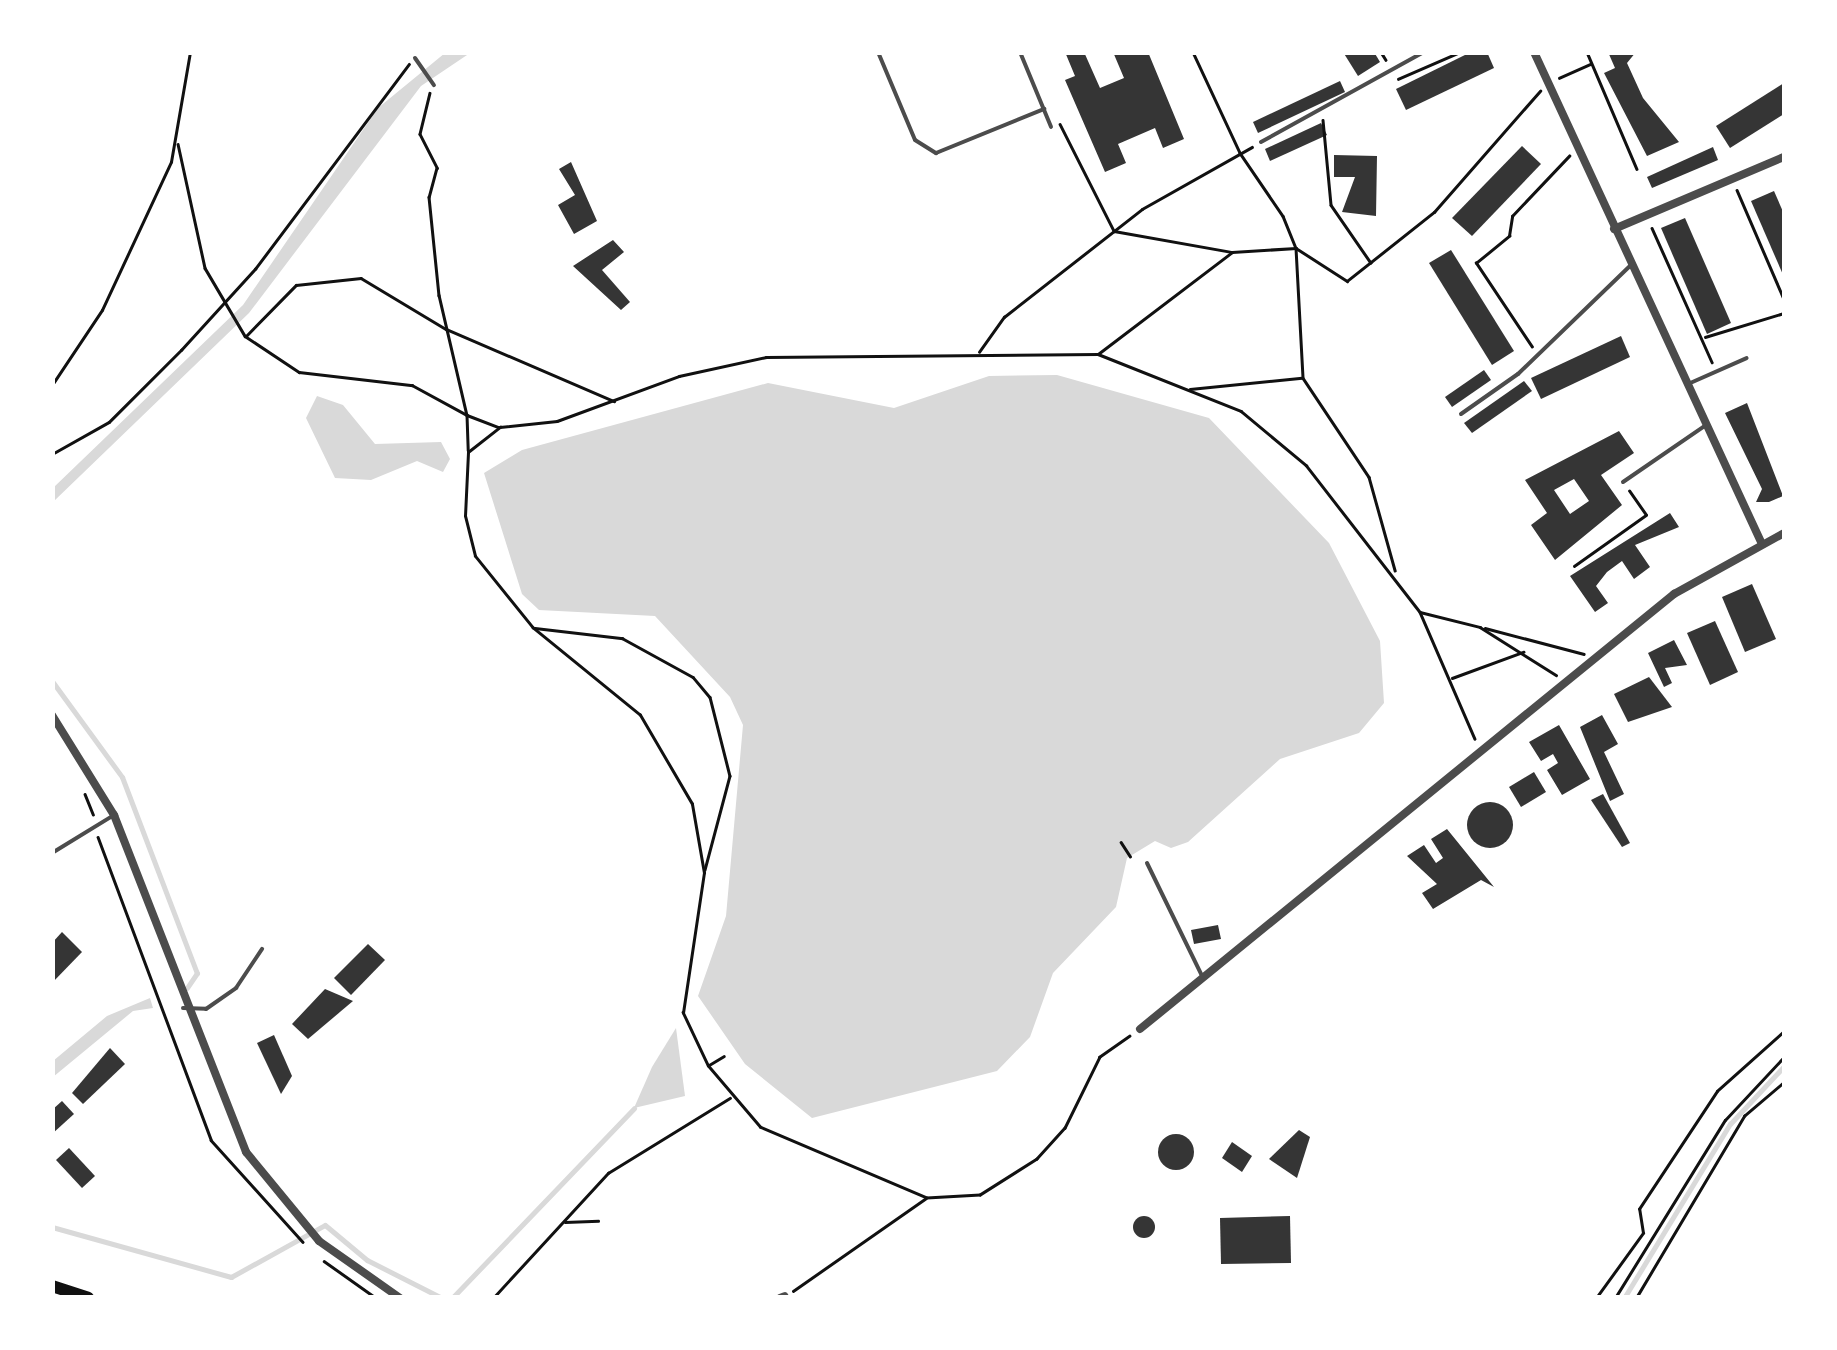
<!DOCTYPE html>
<style>
body{margin:0}
#map{position:relative;width:1837px;height:1350px;overflow:hidden;background:#fff;font-family:Barlow,sans-serif}
div>[style]{position:absolute}
[style*='--x']{left:calc(var(--x)*1px);top:calc(var(--y)*1px);width:calc(var(--w)*1px);rotate:calc(var(--a)*1deg)}
.water>*{inset:0;background:#d9d9d9}
.stream>*{height:5px;margin:-2.5px;padding:0 2.5px;transform-origin:2.5px;border-radius:2.5px;background:#d9d9d9}
.building>*{inset:0;background:#353535}
.round{border-radius:50%}
.path>*{height:2.5px;margin:-1.25px;padding:0 1.25px;transform-origin:1.25px;border-radius:1.25px;background:#111}
.service>*{height:4px;margin:-2px;padding:0 2px;transform-origin:2px;border-radius:2px;background:#4c4c4c}
.minor>*{height:8px;margin:-4px;padding:0 4px;transform-origin:4px;border-radius:4px;background:#4c4c4c}
.trunk>*{height:12px;margin:-6px;padding:0 6px;transform-origin:6px;border-radius:6px;background:#111}
span{translate:-50% -50%;white-space:nowrap;text-align:center;line-height:1.15;-webkit-text-stroke:10px #fff;paint-order:stroke}
.frame{position:absolute;inset:0;border:55px solid #fff;pointer-events:none}
</style>
<div id="map">
<div class="water">
<div style="clip-path:polygon(445px 53px,470px 53px,421px 86px,249px 313px,53px 502px,53px 488px,243px 305px,378px 108px)"></div>
<div style="clip-path:polygon(1057px 375px,1209px 418px,1329px 543px,1380px 641px,1384px 703px,1359px 733px,1280px 759px,1188px 842px,1171px 848px,1155px 841px,1127px 858px,1116px 907px,1053px 973px,1030px 1037px,997px 1071px,812px 1118px,745px 1064px,698px 996px,726px 916px,743px 725px,730px 697px,655px 616px,539px 610px,522px 594px,484px 473px,522px 450px,768px 383px,894px 408px,989px 376px)"></div>
<div style="clip-path:polygon(317px 396px,343px 405px,375px 444px,441px 442px,450px 459px,443px 472px,417px 461px,371px 480px,335px 478px,306px 418px)"></div>
<div style="clip-path:polygon(150px 998px,153px 1008px,133px 1011px,53px 1077px,53px 1061px,107px 1016px)"></div>
<div style="clip-path:polygon(676px 1028px,685px 1096px,634px 1108px,652px 1067px)"></div>
</div>
<div class="stream">
<div style="--x:52;--y:681;--w:119;--a:53.9"></div>
<div style="--x:122;--y:777;--w:210;--a:69.1"></div>
<div style="--x:197;--y:973;--w:18;--a:124"></div>
<div style="--x:52;--y:1227;--w:186;--a:15.6"></div>
<div style="--x:231;--y:1277;--w:107;--a:-29"></div>
<div style="--x:325;--y:1225;--w:55;--a:39.8"></div>
<div style="--x:367;--y:1260;--w:84;--a:26.9"></div>
<div style="--x:452;--y:1298;--w:263;--a:-46.2"></div>
<div style="--x:1624;--y:1298;--w:204;--a:-58.7"></div>
<div style="--x:1730;--y:1124;--w:79;--a:-47"></div>
</div>
<div class="building">
<div style="clip-path:polygon(1065px 52px,1084px 52px,1100px 88px,1124px 78px,1113px 52px,1148px 52px,1184px 139px,1163px 148px,1155px 128px,1118px 144px,1126px 163px,1105px 172px,1065px 80px,1075px 76px)"></div>
<div style="clip-path:polygon(1343px 52px,1374px 52px,1380px 62px,1358px 76px)"></div>
<div style="clip-path:polygon(1471px 52px,1487px 52px,1494px 68px,1406px 110px,1396px 89px)"></div>
<div style="clip-path:polygon(1608px 52px,1636px 52px,1627px 63px,1643px 98px,1679px 142px,1647px 156px,1604px 73px,1615px 68px)"></div>
<div style="clip-path:polygon(1340px 81px,1345px 92px,1258px 133px,1253px 122px)"></div>
<div style="clip-path:polygon(1784px 83px,1784px 114px,1730px 148px,1716px 126px)"></div>
<div style="clip-path:polygon(1321px 123px,1327px 135px,1270px 161px,1265px 149px)"></div>
<div style="clip-path:polygon(1522px 146px,1541px 164px,1472px 236px,1452px 218px)"></div>
<div style="clip-path:polygon(1713px 147px,1718px 160px,1652px 188px,1647px 177px)"></div>
<div style="clip-path:polygon(1334px 155px,1377px 156px,1376px 216px,1342px 212px,1355px 177px,1334px 177px)"></div>
<div style="clip-path:polygon(571px 162px,597px 221px,574px 234px,558px 205px,575px 195px,559px 169px)"></div>
<div style="clip-path:polygon(1774px 191px,1784px 214px,1784px 277px,1751px 201px)"></div>
<div style="clip-path:polygon(1685px 218px,1731px 323px,1707px 334px,1661px 228px)"></div>
<div style="clip-path:polygon(613px 240px,624px 252px,602px 270px,630px 302px,621px 310px,573px 266px)"></div>
<div style="clip-path:polygon(1451px 250px,1514px 351px,1492px 365px,1429px 263px)"></div>
<div style="clip-path:polygon(1621px 336px,1630px 357px,1541px 399px,1531px 378px)"></div>
<div style="clip-path:polygon(1484px 370px,1491px 380px,1452px 407px,1445px 397px)"></div>
<div style="clip-path:polygon(1524px 381px,1532px 391px,1472px 433px,1464px 423px)"></div>
<div style="clip-path:polygon(1747px 403px,1783px 496px,1769px 502px,1756px 502px,1762px 489px,1725px 413px)"></div>
<div style="clip-path:polygon(evenodd,1619px 431px,1634px 453px,1601px 475px,1622px 505px,1555px 560px,1531px 525px,1547px 513px,1525px 480px,1619px 431px,1574px 479px,1589px 501px,1570px 514px,1554px 490px,1574px 479px)"></div>
<div style="clip-path:polygon(1670px 513px,1679px 527px,1635px 545px,1650px 567px,1634px 579px,1622px 561px,1607px 572px,1596px 586px,1608px 603px,1595px 612px,1570px 576px)"></div>
<div style="clip-path:polygon(1752px 584px,1776px 639px,1745px 652px,1722px 597px)"></div>
<div style="clip-path:polygon(1715px 621px,1738px 672px,1710px 685px,1687px 633px)"></div>
<div style="clip-path:polygon(1674px 640px,1687px 665px,1665px 668px,1672px 683px,1664px 687px,1648px 653px)"></div>
<div style="clip-path:polygon(1649px 677px,1672px 707px,1628px 722px,1614px 694px)"></div>
<div style="clip-path:polygon(1602px 715px,1618px 744px,1604px 752px,1624px 794px,1610px 801px,1580px 727px)"></div>
<div style="clip-path:polygon(1559px 725px,1590px 779px,1562px 795px,1547px 770px,1558px 763px,1553px 754px,1541px 761px,1529px 742px)"></div>
<div style="clip-path:polygon(1534px 772px,1546px 792px,1521px 807px,1509px 787px)"></div>
<div style="clip-path:polygon(1603px 794px,1630px 843px,1622px 847px,1591px 800px)"></div>
<div class="round" style="left:1467px;top:802px;width:46px;height:46px"></div>
<div style="clip-path:polygon(1447px 829px,1494px 887px,1481px 880px,1433px 909px,1422px 893px,1437px 884px,1407px 856px,1424px 845px,1436px 863px,1443px 858px,1431px 839px)"></div>
<div style="clip-path:polygon(1218px 925px,1221px 939px,1194px 944px,1191px 930px)"></div>
<div style="clip-path:polygon(62px 932px,82px 952px,52px 983px,52px 943px)"></div>
<div style="clip-path:polygon(368px 944px,385px 960px,351px 995px,334px 978px)"></div>
<div style="clip-path:polygon(325px 989px,353px 1001px,308px 1039px,292px 1024px)"></div>
<div style="clip-path:polygon(274px 1035px,292px 1076px,281px 1094px,257px 1043px)"></div>
<div style="clip-path:polygon(110px 1048px,125px 1064px,83px 1104px,72px 1093px)"></div>
<div style="clip-path:polygon(62px 1101px,74px 1114px,52px 1134px,52px 1110px)"></div>
<div style="clip-path:polygon(1299px 1130px,1310px 1137px,1297px 1178px,1269px 1159px)"></div>
<div class="round" style="left:1158px;top:1134px;width:36px;height:36px"></div>
<div style="clip-path:polygon(1232px 1142px,1252px 1156px,1242px 1172px,1222px 1158px)"></div>
<div style="clip-path:polygon(69px 1148px,95px 1176px,82px 1188px,56px 1160px)"></div>
<div class="round" style="left:1133px;top:1216px;width:22px;height:22px"></div>
<div style="clip-path:polygon(1290px 1216px,1291px 1263px,1221px 1264px,1220px 1218px)"></div>
</div>
<div class="path">
<div style="--x:1193;--y:52;--w:111;--a:65"></div>
<div style="--x:1240;--y:153;--w:76;--a:55.7"></div>
<div style="--x:1283;--y:216;--w:35;--a:68"></div>
<div style="--x:1296;--y:248;--w:130;--a:86.9"></div>
<div style="--x:1303;--y:378;--w:119;--a:56.3"></div>
<div style="--x:1369;--y:477;--w:97;--a:74.4"></div>
<div style="--x:1381;--y:52;--w:9;--a:58"></div>
<div style="--x:1587;--y:52;--w:127;--a:66.9"></div>
<div style="--x:1559;--y:78;--w:34;--a:-24"></div>
<div style="--x:1398;--y:79;--w:68;--a:-23.5"></div>
<div style="--x:430;--y:93;--w:42;--a:103.7"></div>
<div style="--x:420;--y:134;--w:38;--a:63"></div>
<div style="--x:437;--y:168;--w:30;--a:105"></div>
<div style="--x:429;--y:197;--w:99;--a:84.2"></div>
<div style="--x:439;--y:295;--w:123;--a:76.9"></div>
<div style="--x:467;--y:415;--w:34;--a:21"></div>
<div style="--x:1323;--y:120;--w:85;--a:84.6"></div>
<div style="--x:1331;--y:205;--w:70;--a:55.4"></div>
<div style="--x:1060;--y:124;--w:120;--a:63.2"></div>
<div style="--x:1114;--y:231;--w:120;--a:10.1"></div>
<div style="--x:1232;--y:252;--w:64;--a:-3.6"></div>
<div style="--x:1296;--y:248;--w:61;--a:32.9"></div>
<div style="--x:1347;--y:281;--w:111;--a:-38.4"></div>
<div style="--x:1434;--y:212;--w:161;--a:-48.8"></div>
<div style="--x:178;--y:144;--w:127;--a:77.7"></div>
<div style="--x:205;--y:268;--w:79;--a:59.5"></div>
<div style="--x:245;--y:336;--w:65;--a:33.7"></div>
<div style="--x:299;--y:372;--w:114;--a:6.6"></div>
<div style="--x:412;--y:385;--w:63;--a:28.6"></div>
<div style="--x:467;--y:415;--w:35;--a:88"></div>
<div style="--x:1737;--y:190;--w:119;--a:66.7"></div>
<div style="--x:1652;--y:228;--w:147;--a:65.9"></div>
<div style="--x:246;--y:336;--w:71;--a:-45.6"></div>
<div style="--x:296;--y:285;--w:65;--a:-6.1"></div>
<div style="--x:361;--y:278;--w:99;--a:31"></div>
<div style="--x:446;--y:329;--w:183;--a:23.2"></div>
<div style="--x:1705;--y:337;--w:83;--a:-16.9"></div>
<div style="--x:1532;--y:347;--w:101;--a:-123.7"></div>
<div style="--x:1476;--y:263;--w:43;--a:-39.3"></div>
<div style="--x:1509;--y:236;--w:20;--a:-81"></div>
<div style="--x:1512;--y:216;--w:83;--a:-46.5"></div>
<div style="--x:979;--y:352;--w:43;--a:-54.5"></div>
<div style="--x:1004;--y:317;--w:175;--a:-38"></div>
<div style="--x:1142;--y:209;--w:126;--a:-29.4"></div>
<div style="--x:1098;--y:354;--w:167;--a:-37.2"></div>
<div style="--x:52;--y:385;--w:90;--a:-56.3"></div>
<div style="--x:102;--y:310;--w:163;--a:-65"></div>
<div style="--x:171;--y:162;--w:112;--a:-80.2"></div>
<div style="--x:1190;--y:389;--w:112;--a:-5.7"></div>
<div style="--x:52;--y:454;--w:65;--a:-29.3"></div>
<div style="--x:109;--y:422;--w:102;--a:-45"></div>
<div style="--x:181;--y:350;--w:110;--a:-47.6"></div>
<div style="--x:255;--y:269;--w:256;--a:-53.1"></div>
<div style="--x:1574;--y:566;--w:88;--a:-35.3"></div>
<div style="--x:1646;--y:515;--w:29;--a:-125"></div>
<div style="--x:1420;--y:612;--w:62;--a:14"></div>
<div style="--x:1480;--y:627;--w:90;--a:32.3"></div>
<div style="--x:535;--y:628;--w:88;--a:6.6"></div>
<div style="--x:622;--y:638;--w:81;--a:28.8"></div>
<div style="--x:693;--y:677;--w:26;--a:50"></div>
<div style="--x:710;--y:697;--w:81;--a:75.8"></div>
<div style="--x:730;--y:776;--w:97;--a:104.9"></div>
<div style="--x:1485;--y:628;--w:102;--a:14.7"></div>
<div style="--x:1452;--y:678;--w:76;--a:-20.1"></div>
<div style="--x:85;--y:794;--w:22;--a:68"></div>
<div style="--x:98;--y:837;--w:323;--a:69.5"></div>
<div style="--x:211;--y:1140;--w:137;--a:48"></div>
<div style="--x:1121;--y:842;--w:17;--a:57"></div>
<div style="--x:1130;--y:1036;--w:37;--a:145"></div>
<div style="--x:1100;--y:1057;--w:79;--a:116.2"></div>
<div style="--x:1065;--y:1128;--w:42;--a:132.1"></div>
<div style="--x:1037;--y:1159;--w:67;--a:147.7"></div>
<div style="--x:980;--y:1195;--w:53;--a:176.8"></div>
<div style="--x:927;--y:1198;--w:181;--a:-157"></div>
<div style="--x:760;--y:1127;--w:80;--a:-130.4"></div>
<div style="--x:708;--y:1066;--w:59;--a:-115.3"></div>
<div style="--x:683;--y:1013;--w:142;--a:-81.5"></div>
<div style="--x:704;--y:873;--w:70;--a:-99.9"></div>
<div style="--x:692;--y:804;--w:103;--a:-120.3"></div>
<div style="--x:640;--y:715;--w:138;--a:-140.9"></div>
<div style="--x:533;--y:628;--w:92;--a:-128.9"></div>
<div style="--x:475;--y:556;--w:41;--a:-104"></div>
<div style="--x:465;--y:516;--w:64;--a:-87.3"></div>
<div style="--x:468;--y:452;--w:41;--a:-38"></div>
<div style="--x:500;--y:427;--w:57;--a:-6"></div>
<div style="--x:557;--y:421;--w:130;--a:-20.2"></div>
<div style="--x:679;--y:376;--w:89;--a:-12.3"></div>
<div style="--x:766;--y:357;--w:332;--a:-0.5"></div>
<div style="--x:1098;--y:354;--w:154;--a:21.7"></div>
<div style="--x:1241;--y:411;--w:85;--a:39.7"></div>
<div style="--x:1306;--y:465;--w:186;--a:52.2"></div>
<div style="--x:1420;--y:612;--w:138;--a:66.6"></div>
<div style="--x:709;--y:1065;--w:17;--a:-31"></div>
<div style="--x:565;--y:1222;--w:33;--a:-2"></div>
<div style="--x:324;--y:1261;--w:64;--a:35.4"></div>
<div style="--x:793;--y:1291;--w:161;--a:-34.9"></div>
<div style="--x:493;--y:1298;--w:170;--a:-47.4"></div>
<div style="--x:608;--y:1173;--w:143;--a:-31.6"></div>
<div style="--x:1596;--y:1298;--w:80;--a:-54.1"></div>
<div style="--x:1643;--y:1233;--w:24;--a:-99"></div>
<div style="--x:1639;--y:1209;--w:141;--a:-56.5"></div>
<div style="--x:1717;--y:1091;--w:90;--a:-41.8"></div>
<div style="--x:1615;--y:1298;--w:209;--a:-58.3"></div>
<div style="--x:1725;--y:1120;--w:86;--a:-46.9"></div>
<div style="--x:1636;--y:1298;--w:212;--a:-59.3"></div>
<div style="--x:1744;--y:1116;--w:52;--a:-40.4"></div>
</div>
<div class="service">
<div style="--x:878;--y:52;--w:95;--a:67.2"></div>
<div style="--x:915;--y:140;--w:25;--a:32"></div>
<div style="--x:936;--y:153;--w:117;--a:-22.2"></div>
<div style="--x:1020;--y:52;--w:81;--a:67.5"></div>
<div style="--x:415;--y:58;--w:33;--a:55"></div>
<div style="--x:1261;--y:142;--w:186;--a:-28.9"></div>
<div style="--x:1688;--y:384;--w:64;--a:-23.8"></div>
<div style="--x:1461;--y:414;--w:70;--a:-35.1"></div>
<div style="--x:1518;--y:374;--w:157;--a:-44"></div>
<div style="--x:1623;--y:482;--w:101;--a:-34.5"></div>
<div style="--x:52;--y:853;--w:73;--a:-31.5"></div>
<div style="--x:1147;--y:863;--w:128;--a:64"></div>
<div style="--x:183;--y:1008;--w:23;--a:2"></div>
<div style="--x:206;--y:1009;--w:37;--a:-35"></div>
<div style="--x:236;--y:988;--w:47;--a:-56.3"></div>
</div>
<div class="minor">
<div style="--x:1534;--y:52;--w:542;--a:65.14"></div>
<div style="--x:1614;--y:229;--w:185;--a:-23"></div>
<div style="--x:52;--y:715;--w:118;--a:58.2"></div>
<div style="--x:114;--y:815;--w:362;--a:68.6"></div>
<div style="--x:246;--y:1152;--w:115;--a:50.6"></div>
<div style="--x:319;--y:1241;--w:99;--a:35.1"></div>
<div style="--x:1140;--y:1029;--w:689;--a:-39.17"></div>
<div style="--x:1674;--y:594;--w:126;--a:-29"></div>
<div style="--x:780;--y:1298;--w:5;--a:-22"></div>
</div>
<div class="trunk">
<div style="--x:52;--y:1286;--w:38;--a:18"></div>
</div>
<div class="frame"></div>
</div>
